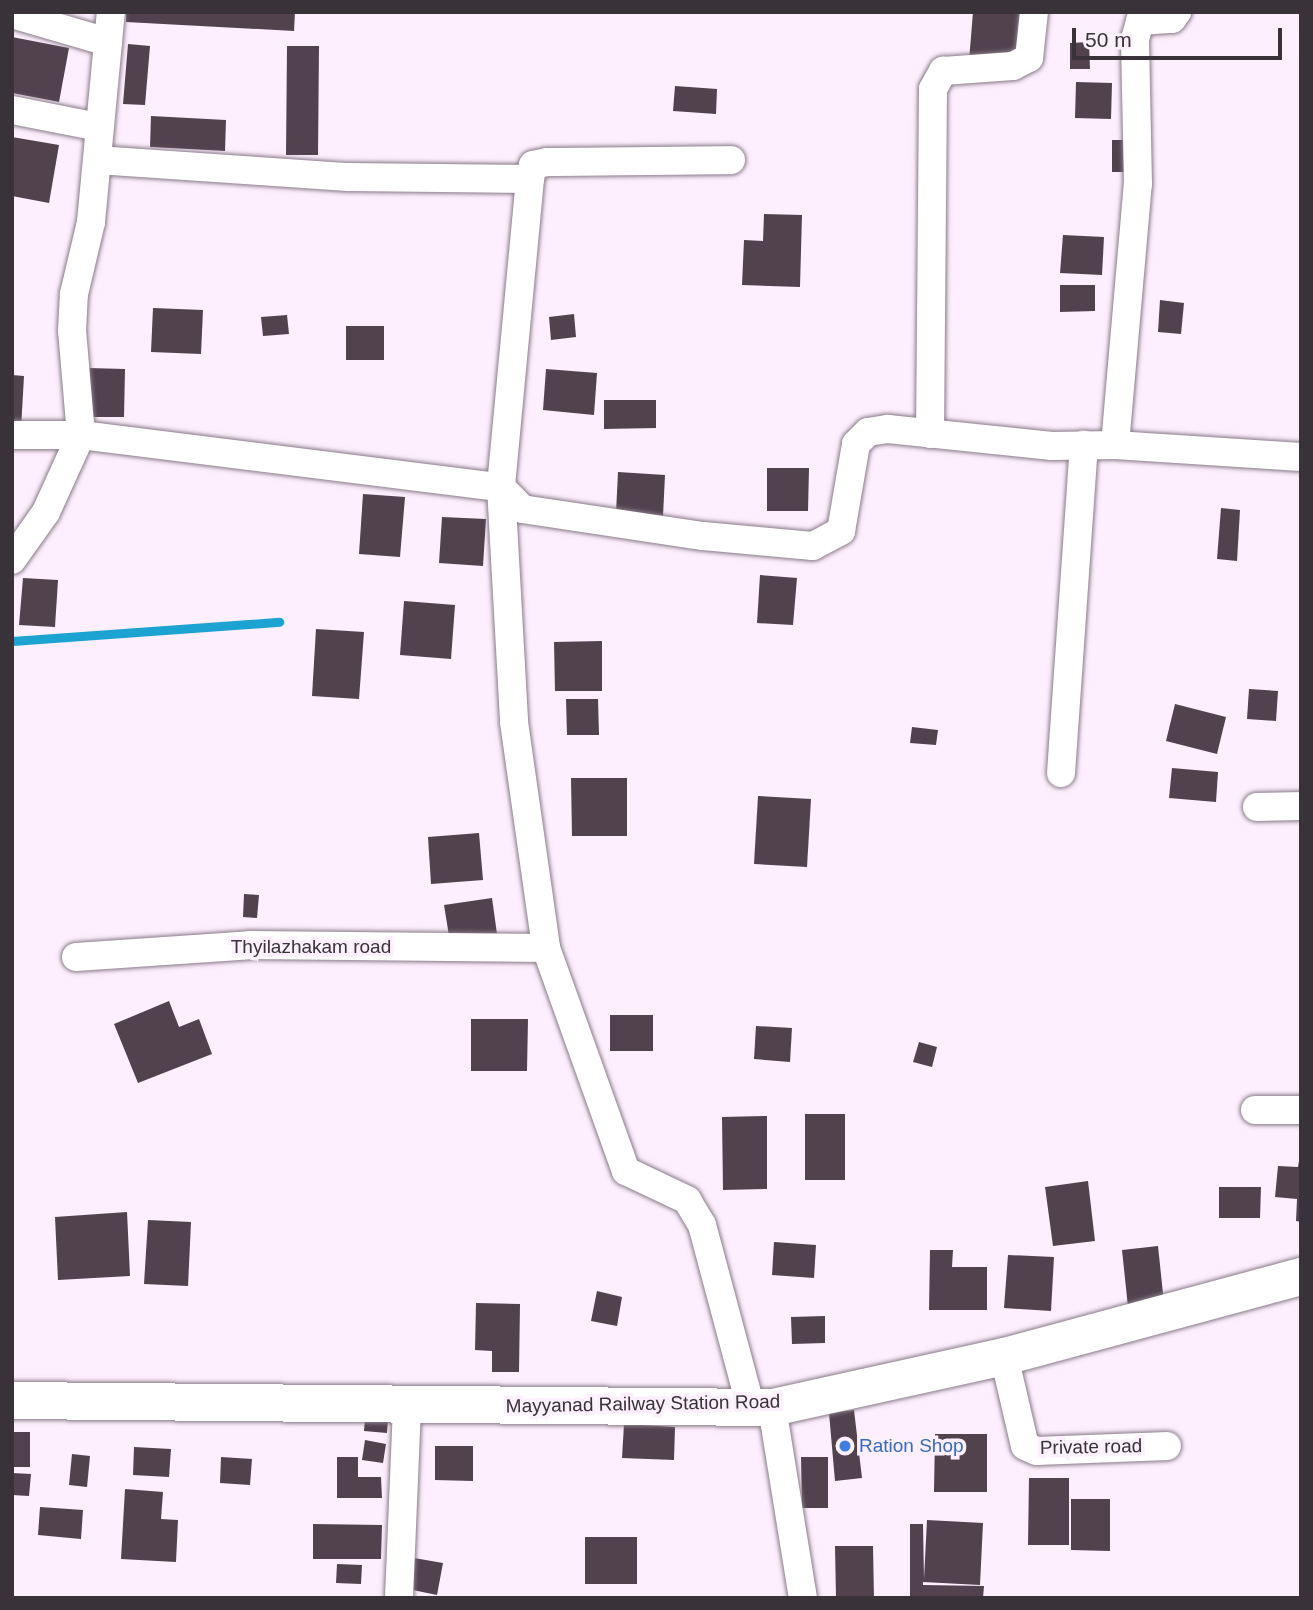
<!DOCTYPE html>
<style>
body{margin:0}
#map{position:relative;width:1313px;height:1610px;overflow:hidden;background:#fdeffd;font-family:Arial,sans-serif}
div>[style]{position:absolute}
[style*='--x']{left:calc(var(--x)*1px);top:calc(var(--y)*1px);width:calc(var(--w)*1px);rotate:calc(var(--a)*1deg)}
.stream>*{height:9px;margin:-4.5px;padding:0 4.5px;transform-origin:4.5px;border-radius:4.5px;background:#1ca3d1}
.building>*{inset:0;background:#51424e}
.roads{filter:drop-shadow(0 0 2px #897a89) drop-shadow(0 0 2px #897a89)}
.minor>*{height:28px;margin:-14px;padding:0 14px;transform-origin:14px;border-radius:14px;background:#fff}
.major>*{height:37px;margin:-18.5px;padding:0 18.5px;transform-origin:18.5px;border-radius:18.5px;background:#fff}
.dots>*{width:19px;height:19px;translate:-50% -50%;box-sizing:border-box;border:4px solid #fdeffd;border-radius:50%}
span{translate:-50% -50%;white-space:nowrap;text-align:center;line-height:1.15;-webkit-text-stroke:7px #fdeffd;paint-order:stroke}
.street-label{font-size:19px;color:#393339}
.shop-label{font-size:19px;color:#366cbe}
.left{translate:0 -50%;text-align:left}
.frame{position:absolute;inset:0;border:14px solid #393339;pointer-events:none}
.scale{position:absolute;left:1072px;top:28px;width:210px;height:32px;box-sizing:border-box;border:4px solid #393339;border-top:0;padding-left:9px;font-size:21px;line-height:24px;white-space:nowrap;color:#393339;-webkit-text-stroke:5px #fdeffd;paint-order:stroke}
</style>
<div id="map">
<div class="stream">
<div style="--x:12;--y:641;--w:268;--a:-4.1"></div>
</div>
<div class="building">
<div style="clip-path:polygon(126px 12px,295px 12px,294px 31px,126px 22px)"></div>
<div style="clip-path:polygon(973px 12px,1023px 12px,1019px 65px,969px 61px)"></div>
<div style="clip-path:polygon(12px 37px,69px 48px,59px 102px,12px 93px)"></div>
<div style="clip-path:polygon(1089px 42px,1090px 69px,1070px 69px,1070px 43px)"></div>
<div style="clip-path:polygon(128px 44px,150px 46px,145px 105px,123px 104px)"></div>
<div style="clip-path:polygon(287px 46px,319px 46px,318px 155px,286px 155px)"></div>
<div style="clip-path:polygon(1076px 82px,1112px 83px,1111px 119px,1075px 118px)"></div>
<div style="clip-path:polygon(675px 86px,717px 89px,716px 114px,673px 111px)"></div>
<div style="clip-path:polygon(151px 116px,226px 120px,225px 151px,150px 147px)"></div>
<div style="clip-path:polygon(12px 137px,59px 145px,49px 203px,12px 196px)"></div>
<div style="clip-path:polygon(1112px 140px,1127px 140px,1127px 172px,1112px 172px)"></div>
<div style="clip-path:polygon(764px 214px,802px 215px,800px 287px,742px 285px,744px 240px,763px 241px)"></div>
<div style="clip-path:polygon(1063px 235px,1104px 237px,1102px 275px,1060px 273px)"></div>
<div style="clip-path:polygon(1060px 285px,1095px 285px,1095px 311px,1060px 312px)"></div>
<div style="clip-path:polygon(1160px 300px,1184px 303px,1181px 334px,1158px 332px)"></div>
<div style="clip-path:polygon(153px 308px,203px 310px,201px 354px,151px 352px)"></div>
<div style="clip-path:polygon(574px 314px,576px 337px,551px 340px,549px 317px)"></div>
<div style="clip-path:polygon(287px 315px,289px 334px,263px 336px,261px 317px)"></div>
<div style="clip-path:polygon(346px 326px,384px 326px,384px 360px,346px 360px)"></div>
<div style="clip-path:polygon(88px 368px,125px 369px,124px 417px,87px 417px)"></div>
<div style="clip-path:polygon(546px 369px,597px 373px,594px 415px,543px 410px)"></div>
<div style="clip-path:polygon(12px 375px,24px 376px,21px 429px,12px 428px)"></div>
<div style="clip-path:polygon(604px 400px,656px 400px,656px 428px,604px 429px)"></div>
<div style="clip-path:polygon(767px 468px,809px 468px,808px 511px,767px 511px)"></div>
<div style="clip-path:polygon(618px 472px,665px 475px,663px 516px,616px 513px)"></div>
<div style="clip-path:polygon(363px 494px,405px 497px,400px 557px,359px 554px)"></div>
<div style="clip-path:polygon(1221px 508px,1240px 510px,1237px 561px,1217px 559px)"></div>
<div style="clip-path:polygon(442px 517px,486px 519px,483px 566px,439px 563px)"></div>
<div style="clip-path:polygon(760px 575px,797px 578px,793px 625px,757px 623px)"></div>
<div style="clip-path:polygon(23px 578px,58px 580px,55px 627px,19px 625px)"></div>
<div style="clip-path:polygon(404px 601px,455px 605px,451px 659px,400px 655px)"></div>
<div style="clip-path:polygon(316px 629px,364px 632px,359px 699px,312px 696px)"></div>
<div style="clip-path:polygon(602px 641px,602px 691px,555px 691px,554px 642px)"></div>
<div style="clip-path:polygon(1249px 689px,1278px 691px,1276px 721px,1247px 719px)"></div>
<div style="clip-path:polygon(566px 699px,598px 699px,599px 735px,567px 735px)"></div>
<div style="clip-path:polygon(1175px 704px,1226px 717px,1217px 754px,1166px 741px)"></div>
<div style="clip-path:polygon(912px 727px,938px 730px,936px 745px,910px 743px)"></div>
<div style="clip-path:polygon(1172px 768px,1218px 772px,1216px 802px,1169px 798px)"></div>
<div style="clip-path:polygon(571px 778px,627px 778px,627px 836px,572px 836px)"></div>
<div style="clip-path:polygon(758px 796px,811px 799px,807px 867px,754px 864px)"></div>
<div style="clip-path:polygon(479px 833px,483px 880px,431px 884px,428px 837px)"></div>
<div style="clip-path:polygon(244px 894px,259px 895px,257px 918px,243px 917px)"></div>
<div style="clip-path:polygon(492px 898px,497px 934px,450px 942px,444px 905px)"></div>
<div style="clip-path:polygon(169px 1001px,179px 1027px,199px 1019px,212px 1054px,138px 1083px,114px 1024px)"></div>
<div style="clip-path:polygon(610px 1015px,653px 1015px,653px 1051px,610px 1051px)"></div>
<div style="clip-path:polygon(471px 1019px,528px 1019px,527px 1071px,471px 1071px)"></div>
<div style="clip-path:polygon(756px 1026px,792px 1028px,790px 1062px,754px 1059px)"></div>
<div style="clip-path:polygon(919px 1042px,937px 1047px,932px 1067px,913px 1062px)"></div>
<div style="clip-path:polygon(805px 1114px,845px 1114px,845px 1180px,805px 1180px)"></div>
<div style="clip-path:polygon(767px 1116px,767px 1189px,723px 1190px,722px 1117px)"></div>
<div style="clip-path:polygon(1299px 1161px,1301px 1161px,1301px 1222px,1296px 1221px,1297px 1199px,1275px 1197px,1278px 1166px,1298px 1167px)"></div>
<div style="clip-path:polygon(1088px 1181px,1095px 1241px,1053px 1246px,1045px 1187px)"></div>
<div style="clip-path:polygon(1219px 1187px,1261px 1187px,1260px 1218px,1219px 1218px)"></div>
<div style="clip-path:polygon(127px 1212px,130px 1276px,58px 1280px,55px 1217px)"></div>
<div style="clip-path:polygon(148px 1220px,191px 1222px,188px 1286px,144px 1284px)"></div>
<div style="clip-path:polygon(774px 1242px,816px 1245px,814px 1278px,772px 1275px)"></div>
<div style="clip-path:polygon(1158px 1246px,1164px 1303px,1128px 1307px,1122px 1250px)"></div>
<div style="clip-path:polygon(930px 1250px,953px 1250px,952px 1267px,987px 1267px,987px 1310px,929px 1310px)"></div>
<div style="clip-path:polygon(1008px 1255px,1054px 1257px,1051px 1311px,1004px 1308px)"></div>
<div style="clip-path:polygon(597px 1291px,622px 1297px,617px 1326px,591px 1321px)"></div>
<div style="clip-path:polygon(476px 1303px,520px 1304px,519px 1372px,492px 1372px,492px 1351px,475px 1350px)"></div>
<div style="clip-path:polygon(825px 1316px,825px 1343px,792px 1344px,791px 1317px)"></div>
<div style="clip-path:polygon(854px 1410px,862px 1478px,835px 1481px,829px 1413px)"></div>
<div style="clip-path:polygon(365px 1418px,388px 1420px,387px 1433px,364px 1431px)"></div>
<div style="clip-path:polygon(624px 1424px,675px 1427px,674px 1460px,622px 1458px)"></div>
<div style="clip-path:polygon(12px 1432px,30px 1432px,30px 1467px,12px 1467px)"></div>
<div style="clip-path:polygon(935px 1434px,987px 1434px,987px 1492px,934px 1492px)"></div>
<div style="clip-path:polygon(365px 1440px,386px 1444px,383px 1463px,362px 1460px)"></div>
<div style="clip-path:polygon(435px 1446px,473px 1446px,473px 1481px,435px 1480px)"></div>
<div style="clip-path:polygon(134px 1447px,171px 1449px,169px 1477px,133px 1475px)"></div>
<div style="clip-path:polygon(72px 1454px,90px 1456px,87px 1487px,69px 1485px)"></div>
<div style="clip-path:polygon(221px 1457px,252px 1459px,250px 1485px,220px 1483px)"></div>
<div style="clip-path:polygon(337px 1457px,358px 1457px,358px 1477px,381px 1477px,382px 1498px,337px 1498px)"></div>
<div style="clip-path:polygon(801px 1457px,828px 1457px,828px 1508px,802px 1508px)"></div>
<div style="clip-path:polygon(12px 1473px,31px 1474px,29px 1496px,12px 1495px)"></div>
<div style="clip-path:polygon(1029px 1478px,1069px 1478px,1069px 1545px,1028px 1545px)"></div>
<div style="clip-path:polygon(125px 1489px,163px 1492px,161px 1519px,178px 1520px,176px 1562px,121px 1559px)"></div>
<div style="clip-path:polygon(1071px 1499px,1110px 1499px,1110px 1551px,1071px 1550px)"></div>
<div style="clip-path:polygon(40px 1507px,83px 1510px,81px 1539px,38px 1535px)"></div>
<div style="clip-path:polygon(927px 1520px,983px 1523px,980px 1585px,923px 1582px,923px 1585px,984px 1586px,983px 1598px,910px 1598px,910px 1524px,923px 1524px,924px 1579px)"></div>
<div style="clip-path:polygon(313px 1524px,382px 1525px,381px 1559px,313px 1559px)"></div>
<div style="clip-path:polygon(585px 1537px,637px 1537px,637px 1584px,585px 1584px)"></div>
<div style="clip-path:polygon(835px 1546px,873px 1546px,874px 1598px,836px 1598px)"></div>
<div style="clip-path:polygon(414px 1558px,443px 1563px,437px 1595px,408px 1589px)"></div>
<div style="clip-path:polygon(337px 1564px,362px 1565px,361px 1584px,336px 1583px)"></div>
</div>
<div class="roads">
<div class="minor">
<div style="--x:12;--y:14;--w:100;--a:16.3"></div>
<div style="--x:12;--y:110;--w:89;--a:11.1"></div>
<div style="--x:97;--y:160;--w:252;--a:3.9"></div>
<div style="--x:348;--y:177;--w:182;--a:0.6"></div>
<div style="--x:530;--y:179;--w:309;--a:95.4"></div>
<div style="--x:501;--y:487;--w:30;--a:46"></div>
<div style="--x:522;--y:509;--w:183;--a:8.5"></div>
<div style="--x:703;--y:536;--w:110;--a:5.2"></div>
<div style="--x:813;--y:546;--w:32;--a:-28"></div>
<div style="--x:841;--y:531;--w:88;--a:-80.2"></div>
<div style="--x:856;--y:444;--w:17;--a:-45"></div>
<div style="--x:868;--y:432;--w:20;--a:-9"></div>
<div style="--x:888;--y:429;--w:165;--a:5.9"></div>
<div style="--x:1052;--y:446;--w:63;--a:-0.9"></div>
<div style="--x:1115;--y:445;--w:186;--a:3.7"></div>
<div style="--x:530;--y:179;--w:14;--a:-78"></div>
<div style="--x:533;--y:165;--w:14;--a:-12"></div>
<div style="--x:547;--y:162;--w:184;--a:-0.6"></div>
<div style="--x:930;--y:434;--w:345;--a:-89.5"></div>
<div style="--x:933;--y:89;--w:21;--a:-61"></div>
<div style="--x:943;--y:71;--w:70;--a:-4.1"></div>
<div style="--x:1013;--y:66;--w:18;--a:-27"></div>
<div style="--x:1029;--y:58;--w:46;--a:-83.8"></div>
<div style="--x:12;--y:435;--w:69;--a:0"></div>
<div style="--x:81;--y:435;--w:423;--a:7.1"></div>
<div style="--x:501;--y:487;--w:235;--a:86.8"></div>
<div style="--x:514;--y:722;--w:228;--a:81.9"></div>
<div style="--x:546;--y:948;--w:237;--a:70.3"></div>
<div style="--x:626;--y:1171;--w:68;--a:25.4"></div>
<div style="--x:687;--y:1200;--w:29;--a:59"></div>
<div style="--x:702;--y:1225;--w:185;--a:75"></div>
<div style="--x:1115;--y:445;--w:262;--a:-85"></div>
<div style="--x:1138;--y:184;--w:145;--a:-91.2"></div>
<div style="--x:1135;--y:39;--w:19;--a:-74"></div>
<div style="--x:1140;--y:21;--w:32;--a:-4"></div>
<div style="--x:1172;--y:19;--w:9;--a:-54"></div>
<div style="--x:12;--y:560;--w:59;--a:-54.7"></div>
<div style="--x:46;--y:512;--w:85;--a:-65.6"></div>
<div style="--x:81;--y:435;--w:104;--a:-94.9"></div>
<div style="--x:72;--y:331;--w:37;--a:-87"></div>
<div style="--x:74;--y:294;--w:74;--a:-76.7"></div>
<div style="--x:91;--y:222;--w:211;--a:-84.6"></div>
<div style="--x:1061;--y:773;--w:329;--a:-86"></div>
<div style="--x:1257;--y:807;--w:44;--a:-1.3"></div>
<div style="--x:76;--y:957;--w:174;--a:-3.9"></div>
<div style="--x:250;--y:945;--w:296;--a:0.6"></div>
<div style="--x:1255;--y:1110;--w:46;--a:0"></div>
<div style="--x:1004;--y:1356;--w:92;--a:76.9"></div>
<div style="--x:1025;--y:1446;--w:13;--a:23"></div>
<div style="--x:1037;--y:1451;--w:130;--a:-2.2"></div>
<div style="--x:772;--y:1407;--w:193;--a:80.8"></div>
<div style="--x:399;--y:1598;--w:192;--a:-87.6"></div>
</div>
<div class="major">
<div style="--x:12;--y:1400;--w:760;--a:0.53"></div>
<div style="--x:772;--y:1407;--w:238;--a:-12.4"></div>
<div style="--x:1004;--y:1356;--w:308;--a:-15.1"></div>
</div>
</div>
<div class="dots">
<div style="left:845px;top:1446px;background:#3f7fe0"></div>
</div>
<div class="street-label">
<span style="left:311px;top:947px">Thyilazhakam road</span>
<span style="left:643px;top:1404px;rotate:-1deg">Mayyanad Railway Station Road</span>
<span style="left:1091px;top:1447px;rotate:-1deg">Private road</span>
</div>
<div class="shop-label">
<span class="left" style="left:859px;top:1446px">Ration Shop</span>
</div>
<div class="frame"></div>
<div class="scale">50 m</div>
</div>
